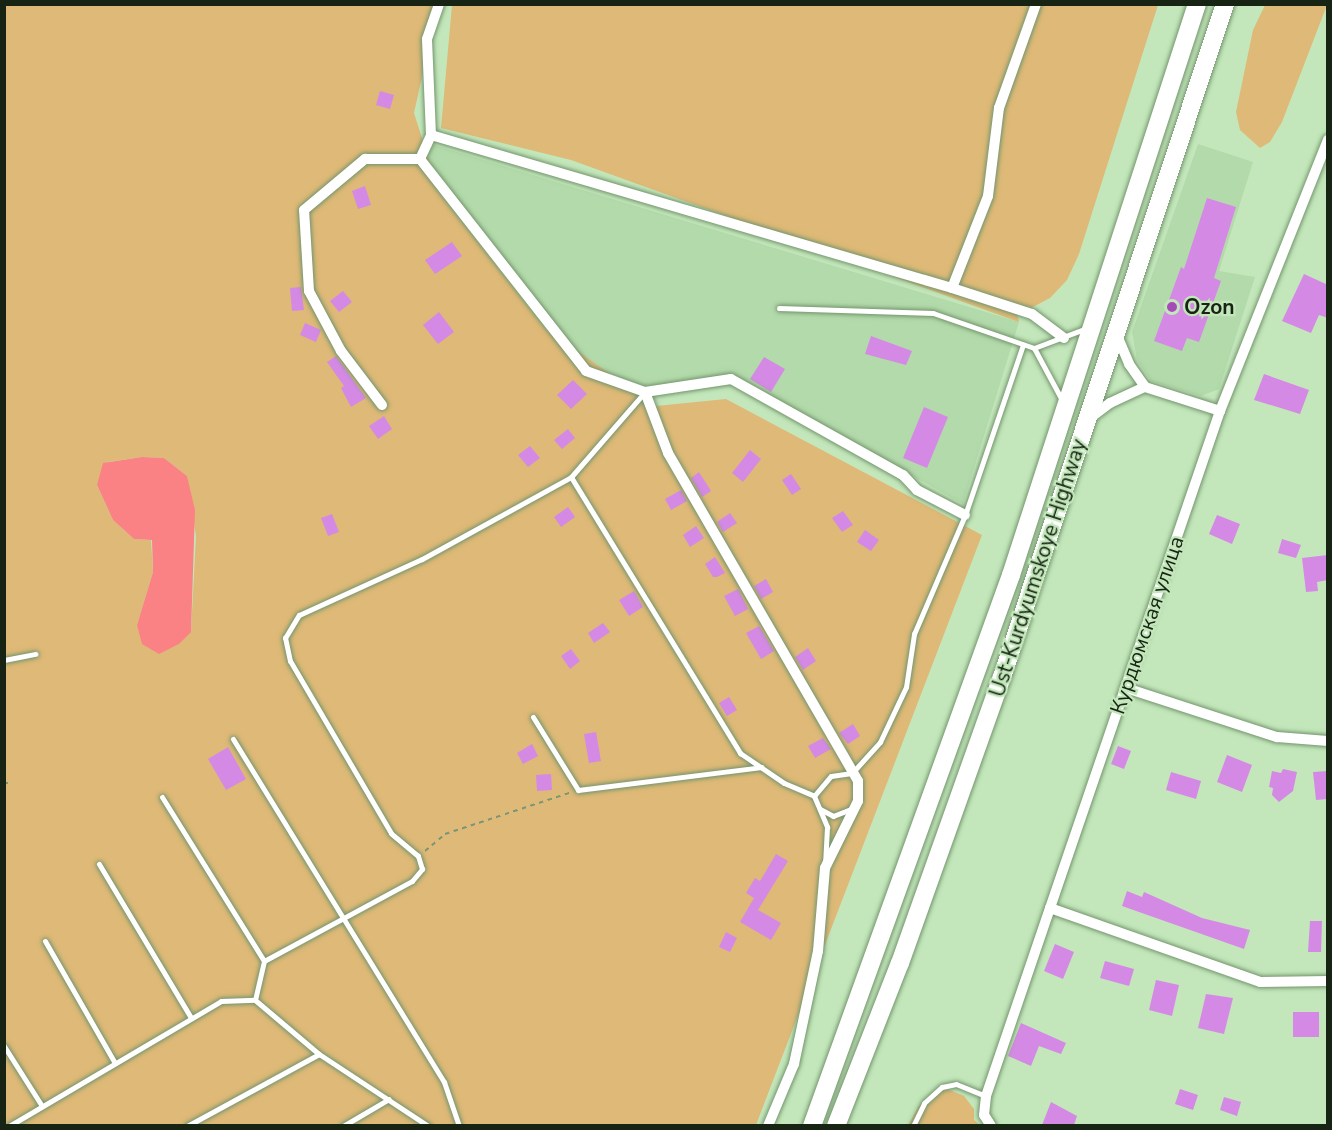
<!DOCTYPE html>
<meta charset="utf-8">
<style>
body{margin:0}
#map{position:relative;width:1332px;height:1130px;overflow:hidden;background:#c3e7bb;font-family:"Nunito Sans",sans-serif}
div>[style]{position:absolute}
[style*='--x']{left:calc(var(--x)*1px);top:calc(var(--y)*1px);width:calc(var(--w)*1px);rotate:calc(var(--a)*1deg)}
.built>*{inset:0;background:#b3daaa}
.green>*{inset:0;background:#dfb977}
.water>*{inset:0;background:#fb8284}
.building>*{inset:0;background:#d48ae4}
.path>*{height:2px;margin-top:-1px;transform-origin:0;background:repeating-linear-gradient(90deg,#7a9575 0 4.5px,transparent 0 9px)}
.roads{filter:drop-shadow(0 0 2px #74956d) drop-shadow(0 0 2px #74956d)}
.service>*{height:5px;margin:-2.5px;padding:0 2.5px;transform-origin:2.5px;border-radius:2.5px;background:#fff}
.minor>*{height:10px;margin:-5px;padding:0 5px;transform-origin:5px;border-radius:5px;background:#fff}
.primary>*{height:18px;margin:-9px;padding:0 9px;transform-origin:9px;border-radius:9px;background:#fff}
.dots>*{width:16px;height:16px;translate:-50% -50%;box-sizing:border-box;border:3px solid #c3e7bb;border-radius:50%}
span{translate:-50% -50%;white-space:nowrap;text-align:center;line-height:1.15;-webkit-text-stroke:4.5px #c3e7bb;paint-order:stroke}
.poi-label{font-size:21px;color:#172414;font-weight:700}
.left{translate:0 -50%;text-align:left}
.street-label{font-size:21px;color:#172414}
.frame{position:absolute;inset:0;border:6px solid #172414;pointer-events:none}
</style>
<div id="map">
<div class="built">
<div style="clip-path:polygon(1198px 144px,1253px 162px,1219px 271px,1255px 277px,1219px 389px,1201px 396px,1151px 381px,1137px 360px,1132px 332px)"></div>
<div style="clip-path:polygon(434px 145px,1019px 322px,963px 504px,729px 374px,646px 388px,586px 364px,425px 159px)"></div>
</div>
<div class="green">
<div style="clip-path:polygon(evenodd,4px 5px,438px 5px,414px 113px,439px 192px,546px 329px,656px 406px,726px 399px,982px 535px,756px 1125px,5px 1125px,4px 5px,142px 457px,164px 458px,187px 476px,196px 536px,191px 632px,137px 625px,153px 572px,151px 540px,134px 539px,113px 520px,97px 485px,108px 462px,142px 457px)"></div>
<div style="clip-path:polygon(452px 5px,1158px 5px,1079px 254px,1067px 280px,1050px 298px,1031px 308px,1016px 306px,1019px 322px,571px 160px,441px 128px)"></div>
<div style="clip-path:polygon(1265px 5px,1327px 5px,1282px 122px,1270px 142px,1260px 148px,1240px 130px,1236px 112px,1253px 30px)"></div>
<div style="clip-path:polygon(940px 1086px,964px 1096px,974px 1109px,974px 1120px,980px 1125px,908px 1126px,918px 1107px)"></div>
</div>
<div class="water">
<div style="clip-path:polygon(142px 457px,164px 458px,187px 476px,195px 510px,191px 632px,179px 644px,159px 654px,142px 644px,137px 625px,153px 572px,152px 540px,134px 539px,113px 520px,97px 485px,103px 463px)"></div>
</div>
<div class="building">
<div style="clip-path:polygon(380px 91px,394px 95px,390px 109px,376px 105px)"></div>
<div style="clip-path:polygon(365px 186px,371px 205px,358px 209px,352px 191px)"></div>
<div style="clip-path:polygon(1207px 198px,1236px 207px,1214px 278px,1221px 281px,1199px 342px,1187px 338px,1182px 351px,1154px 341px,1181px 267px,1184px 269px)"></div>
<div style="clip-path:polygon(452px 242px,462px 256px,435px 274px,425px 260px)"></div>
<div style="clip-path:polygon(1304px 274px,1328px 285px,1328px 318px,1319px 315px,1311px 333px,1282px 321px)"></div>
<div style="clip-path:polygon(301px 287px,304px 310px,292px 311px,290px 288px)"></div>
<div style="clip-path:polygon(343px 291px,352px 302px,339px 312px,330px 301px)"></div>
<div style="clip-path:polygon(439px 312px,454px 332px,438px 344px,423px 325px)"></div>
<div style="clip-path:polygon(305px 323px,321px 330px,316px 342px,300px 335px)"></div>
<div style="clip-path:polygon(871px 336px,912px 351px,906px 365px,865px 354px)"></div>
<div style="clip-path:polygon(336px 356px,366px 398px,351px 407px,341px 388px,344px 386px,327px 362px)"></div>
<div style="clip-path:polygon(764px 357px,785px 369px,771px 392px,750px 379px)"></div>
<div style="clip-path:polygon(1264px 374px,1309px 390px,1300px 414px,1254px 400px)"></div>
<div style="clip-path:polygon(573px 380px,587px 394px,571px 409px,557px 395px)"></div>
<div style="clip-path:polygon(924px 407px,948px 417px,927px 468px,903px 458px)"></div>
<div style="clip-path:polygon(384px 416px,392px 429px,378px 439px,369px 426px)"></div>
<div style="clip-path:polygon(568px 429px,575px 438px,562px 449px,554px 440px)"></div>
<div style="clip-path:polygon(530px 446px,540px 458px,528px 467px,518px 455px)"></div>
<div style="clip-path:polygon(750px 450px,761px 459px,743px 482px,732px 473px)"></div>
<div style="clip-path:polygon(699px 472px,711px 491px,702px 497px,691px 478px)"></div>
<div style="clip-path:polygon(791px 474px,801px 489px,792px 495px,782px 480px)"></div>
<div style="clip-path:polygon(681px 490px,687px 501px,671px 510px,665px 499px)"></div>
<div style="clip-path:polygon(568px 507px,575px 517px,561px 527px,554px 517px)"></div>
<div style="clip-path:polygon(843px 511px,853px 525px,842px 532px,832px 518px)"></div>
<div style="clip-path:polygon(730px 513px,737px 523px,723px 532px,717px 522px)"></div>
<div style="clip-path:polygon(332px 514px,339px 532px,328px 536px,321px 518px)"></div>
<div style="clip-path:polygon(1217px 515px,1240px 524px,1232px 544px,1209px 534px)"></div>
<div style="clip-path:polygon(696px 526px,704px 538px,690px 547px,683px 535px)"></div>
<div style="clip-path:polygon(865px 530px,879px 540px,871px 551px,857px 542px)"></div>
<div style="clip-path:polygon(1282px 539px,1301px 545px,1296px 558px,1278px 553px)"></div>
<div style="clip-path:polygon(1328px 555px,1328px 580px,1317px 582px,1318px 591px,1306px 592px,1302px 558px)"></div>
<div style="clip-path:polygon(715px 557px,725px 573px,717px 577px,713px 577px,705px 564px)"></div>
<div style="clip-path:polygon(766px 579px,773px 592px,761px 599px,754px 586px)"></div>
<div style="clip-path:polygon(738px 589px,748px 609px,735px 616px,724px 596px)"></div>
<div style="clip-path:polygon(634px 591px,643px 607px,629px 616px,619px 600px)"></div>
<div style="clip-path:polygon(603px 623px,610px 632px,594px 643px,588px 633px)"></div>
<div style="clip-path:polygon(759px 626px,774px 651px,761px 659px,746px 633px)"></div>
<div style="clip-path:polygon(808px 648px,816px 661px,803px 670px,795px 657px)"></div>
<div style="clip-path:polygon(571px 649px,580px 661px,570px 669px,561px 656px)"></div>
<div style="clip-path:polygon(729px 697px,737px 710px,727px 716px,719px 703px)"></div>
<div style="clip-path:polygon(853px 724px,860px 736px,848px 744px,839px 733px)"></div>
<div style="clip-path:polygon(596px 732px,601px 761px,589px 763px,584px 734px)"></div>
<div style="clip-path:polygon(823px 738px,831px 749px,815px 758px,808px 746px)"></div>
<div style="clip-path:polygon(532px 744px,538px 756px,523px 764px,517px 753px)"></div>
<div style="clip-path:polygon(1118px 746px,1131px 751px,1124px 769px,1111px 764px)"></div>
<div style="clip-path:polygon(228px 747px,246px 779px,226px 790px,208px 759px)"></div>
<div style="clip-path:polygon(1227px 755px,1252px 765px,1242px 792px,1217px 782px)"></div>
<div style="clip-path:polygon(1283px 769px,1297px 772px,1293px 791px,1279px 802px,1272px 795px,1273px 788px,1269px 787px,1272px 771px,1281px 773px)"></div>
<div style="clip-path:polygon(1328px 771px,1328px 799px,1316px 800px,1313px 772px)"></div>
<div style="clip-path:polygon(1171px 772px,1201px 781px,1196px 799px,1166px 790px)"></div>
<div style="clip-path:polygon(551px 774px,552px 790px,537px 791px,536px 775px)"></div>
<div style="clip-path:polygon(776px 854px,788px 861px,758px 910px,781px 923px,771px 940px,740px 922px,754px 898px,746px 893px,755px 878px,760px 881px)"></div>
<div style="clip-path:polygon(1127px 891px,1142px 897px,1144px 892px,1202px 918px,1250px 930px,1244px 949px,1122px 906px)"></div>
<div style="clip-path:polygon(1310px 921px,1322px 921px,1321px 952px,1308px 952px)"></div>
<div style="clip-path:polygon(726px 932px,737px 938px,730px 952px,719px 947px)"></div>
<div style="clip-path:polygon(1055px 944px,1074px 952px,1063px 979px,1044px 971px)"></div>
<div style="clip-path:polygon(1105px 961px,1134px 969px,1129px 986px,1100px 978px)"></div>
<div style="clip-path:polygon(1156px 980px,1179px 985px,1172px 1016px,1149px 1010px)"></div>
<div style="clip-path:polygon(1206px 994px,1233px 998px,1224px 1034px,1198px 1028px)"></div>
<div style="clip-path:polygon(1293px 1012px,1319px 1012px,1319px 1037px,1293px 1037px)"></div>
<div style="clip-path:polygon(1021px 1023px,1066px 1043px,1061px 1054px,1039px 1046px,1031px 1066px,1008px 1056px)"></div>
<div style="clip-path:polygon(1180px 1089px,1198px 1095px,1193px 1110px,1175px 1104px)"></div>
<div style="clip-path:polygon(1224px 1097px,1241px 1102px,1237px 1116px,1220px 1110px)"></div>
<div style="clip-path:polygon(1051px 1102px,1077px 1116px,1074px 1125px,1042px 1125px)"></div>
</div>
<div class="path">
<div style="--x:4;--y:783;--w:4;--a:0"></div>
<div style="--x:425;--y:851;--w:26;--a:-40"></div>
<div style="--x:445;--y:834;--w:131;--a:-18.3"></div>
</div>
<div class="roads">
<div class="service">
<div style="--x:779;--y:308;--w:154;--a:1.9"></div>
<div style="--x:933;--y:313;--w:107;--a:19.1"></div>
<div style="--x:1034;--y:348;--w:59;--a:61.7"></div>
<div style="--x:1034;--y:348;--w:57;--a:-20.7"></div>
<div style="--x:571;--y:477;--w:324;--a:58.5"></div>
<div style="--x:740;--y:753;--w:53;--a:34.3"></div>
<div style="--x:784;--y:783;--w:33;--a:23"></div>
<div style="--x:814;--y:796;--w:34;--a:67"></div>
<div style="--x:827;--y:827;--w:33;--a:93"></div>
<div style="--x:4;--y:660;--w:32;--a:-11"></div>
<div style="--x:533;--y:717;--w:86;--a:58.3"></div>
<div style="--x:578;--y:790;--w:185;--a:-7.1"></div>
<div style="--x:233;--y:739;--w:403;--a:58.4"></div>
<div style="--x:444;--y:1082;--w:46;--a:71.2"></div>
<div style="--x:814;--y:796;--w:26;--a:-50"></div>
<div style="--x:831;--y:776;--w:21;--a:-8"></div>
<div style="--x:852;--y:773;--w:42;--a:-47.9"></div>
<div style="--x:880;--y:742;--w:61;--a:-64.7"></div>
<div style="--x:906;--y:687;--w:54;--a:-81.4"></div>
<div style="--x:914;--y:634;--w:129;--a:-66.8"></div>
<div style="--x:965;--y:515;--w:180;--a:-71.2"></div>
<div style="--x:162;--y:797;--w:193;--a:58.1"></div>
<div style="--x:820;--y:809;--w:15;--a:28"></div>
<div style="--x:833;--y:816;--w:19;--a:-21"></div>
<div style="--x:99;--y:864;--w:179;--a:59.1"></div>
<div style="--x:45;--y:941;--w:141;--a:60.2"></div>
<div style="--x:255;--y:1000;--w:40;--a:-77"></div>
<div style="--x:264;--y:961;--w:168;--a:-28.4"></div>
<div style="--x:412;--y:881;--w:16;--a:-50"></div>
<div style="--x:422;--y:869;--w:14;--a:-107"></div>
<div style="--x:418;--y:856;--w:35;--a:-140"></div>
<div style="--x:391;--y:833;--w:199;--a:-120.4"></div>
<div style="--x:290;--y:661;--w:24;--a:-102"></div>
<div style="--x:285;--y:638;--w:27;--a:-59"></div>
<div style="--x:299;--y:615;--w:135;--a:-24.5"></div>
<div style="--x:422;--y:559;--w:170;--a:-28.8"></div>
<div style="--x:571;--y:477;--w:113;--a:-49"></div>
<div style="--x:4;--y:1046;--w:71;--a:57.7"></div>
<div style="--x:9;--y:1126;--w:246;--a:-30.5"></div>
<div style="--x:221;--y:1001;--w:34;--a:-2"></div>
<div style="--x:255;--y:1000;--w:84;--a:40.2"></div>
<div style="--x:319;--y:1054;--w:131;--a:33.4"></div>
<div style="--x:187;--y:1126;--w:150;--a:-28.6"></div>
<div style="--x:343;--y:1126;--w:53;--a:-30.4"></div>
<div style="--x:913;--y:1126;--w:25;--a:-64"></div>
<div style="--x:924;--y:1103;--w:24;--a:-42"></div>
<div style="--x:942;--y:1087;--w:14;--a:-12"></div>
<div style="--x:956;--y:1084;--w:31;--a:22"></div>
</div>
<div class="minor">
<div style="--x:431;--y:135;--w:543;--a:16.37"></div>
<div style="--x:952;--y:288;--w:84;--a:18"></div>
<div style="--x:1032;--y:314;--w:40;--a:37"></div>
<div style="--x:420;--y:159;--w:26;--a:-65"></div>
<div style="--x:431;--y:135;--w:96;--a:-92.4"></div>
<div style="--x:427;--y:39;--w:37;--a:-71"></div>
<div style="--x:952;--y:288;--w:99;--a:-68.6"></div>
<div style="--x:988;--y:196;--w:89;--a:-82.9"></div>
<div style="--x:999;--y:108;--w:110;--a:-70.4"></div>
<div style="--x:1116;--y:333;--w:34;--a:67"></div>
<div style="--x:1129;--y:364;--w:28;--a:55"></div>
<div style="--x:1145;--y:387;--w:79;--a:17.7"></div>
<div style="--x:645;--y:392;--w:87;--a:-8.6"></div>
<div style="--x:731;--y:379;--w:197;--a:29.2"></div>
<div style="--x:903;--y:475;--w:21;--a:47"></div>
<div style="--x:917;--y:490;--w:54;--a:27.5"></div>
<div style="--x:382;--y:405;--w:68;--a:-127.2"></div>
<div style="--x:341;--y:351;--w:68;--a:-118.1"></div>
<div style="--x:309;--y:291;--w:81;--a:-93.5"></div>
<div style="--x:304;--y:210;--w:80;--a:-39.9"></div>
<div style="--x:365;--y:159;--w:55;--a:0"></div>
<div style="--x:420;--y:159;--w:269;--a:51.9"></div>
<div style="--x:586;--y:371;--w:63;--a:19.6"></div>
<div style="--x:645;--y:392;--w:65;--a:69.3"></div>
<div style="--x:668;--y:453;--w:379;--a:59.9"></div>
<div style="--x:858;--y:781;--w:20;--a:90"></div>
<div style="--x:858;--y:801;--w:75;--a:116.2"></div>
<div style="--x:825;--y:868;--w:83;--a:94.8"></div>
<div style="--x:818;--y:951;--w:116;--a:102"></div>
<div style="--x:794;--y:1064;--w:67;--a:112.8"></div>
<div style="--x:1090;--y:418;--w:25;--a:-37"></div>
<div style="--x:1110;--y:403;--w:38;--a:-25"></div>
<div style="--x:1126;--y:688;--w:159;--a:18"></div>
<div style="--x:1277;--y:737;--w:51;--a:4.5"></div>
<div style="--x:1050;--y:908;--w:223;--a:19.4"></div>
<div style="--x:1260;--y:982;--w:68;--a:-0.8"></div>
<div style="--x:991;--y:1126;--w:13;--a:-122"></div>
<div style="--x:984;--y:1115;--w:19;--a:-84"></div>
<div style="--x:986;--y:1096;--w:199;--a:-71.2"></div>
<div style="--x:1050;--y:908;--w:525;--a:-71.12"></div>
<div style="--x:1220;--y:411;--w:292;--a:-68.3"></div>
</div>
<div class="primary">
<div style="--x:812;--y:1126;--w:586;--a:-70.14"></div>
<div style="--x:1011;--y:575;--w:601;--a:-71.96"></div>
<div style="--x:836;--y:1126;--w:175;--a:-68.6"></div>
<div style="--x:900;--y:963;--w:304;--a:-70.4"></div>
<div style="--x:1002;--y:677;--w:709;--a:-71.67"></div>
</div>
</div>
<div class="dots">
<div style="left:1172px;top:307px;background:#a54cb8"></div>
</div>
<div class="poi-label">
<span class="left" style="left:1184px;top:307px">Ozon</span>
</div>
<div class="street-label">
<span style="left:1038px;top:568px;rotate:-72deg">Ust-Kurdyumskoye Highway</span>
<span style="left:1147px;top:625px;rotate:-71deg">Курдюмская улица</span>
</div>
<div class="frame"></div>
</div>
